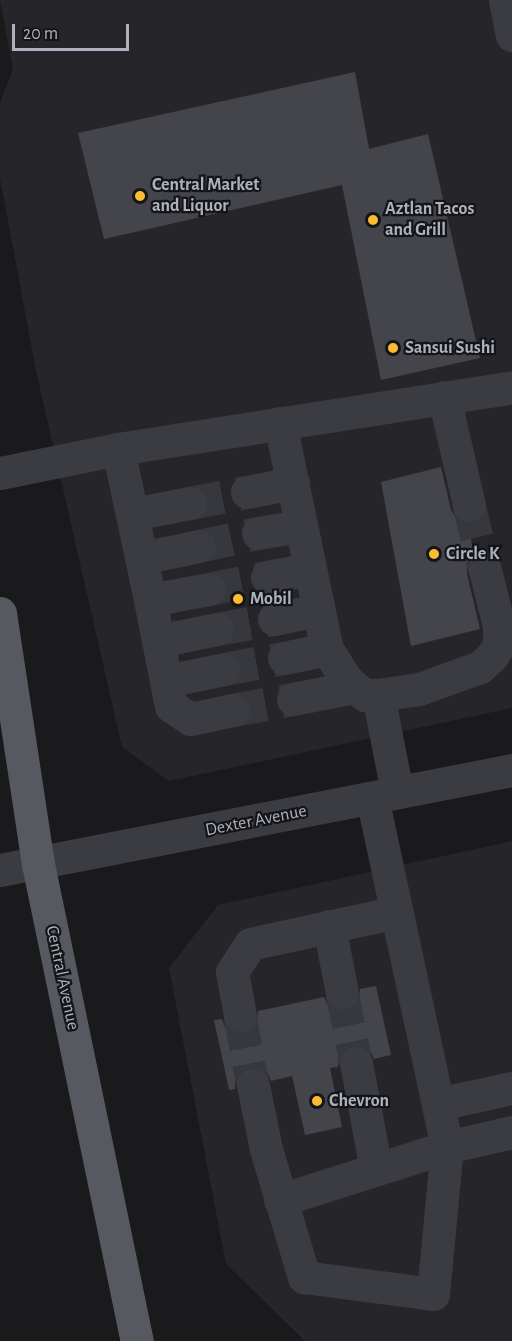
<!DOCTYPE html>
<style>
body{margin:0}
#map{position:relative;width:512px;height:1341px;overflow:hidden;background:#1a1a1d;font-family:"Alegreya Sans",sans-serif}
div>[style]{position:absolute}
[style*='--x']{left:calc(var(--x)*1px);top:calc(var(--y)*1px);width:calc(var(--w)*1px);rotate:calc(var(--a)*1deg)}
.built>*{inset:0;background:#26262a}
.building>*{inset:0;background:#44454a}
.minor-tunnel>*{height:33px;margin-top:-16.5px;transform-origin:0;background:repeating-linear-gradient(90deg,#37383d 0 33px,transparent 0 49px)}
.minor>*{height:33px;margin:-16.5px;padding:0 16.5px;transform-origin:16.5px;border-radius:16.5px;background:#3b3c42}
.major>*{height:33px;margin:-16.5px;padding:0 16.5px;transform-origin:16.5px;border-radius:16.5px;background:#575961}
.dots>*{width:16px;height:16px;translate:-50% -50%;box-sizing:border-box;border:3px solid #151518;border-radius:50%}
span{translate:-50% -50%;white-space:nowrap;text-align:center;line-height:1.15;-webkit-text-stroke:4.5px #151518;paint-order:stroke}
.poi-label{font-size:18px;color:#acb1bd;font-weight:700}
.left{translate:0 -50%;text-align:left}
.street-label{font-size:18px;color:#acb1bd}
.scale{position:absolute;left:12px;top:24px;width:117px;height:27px;box-sizing:border-box;border:3px solid #acb1bd;border-top:0;padding-left:8px;font-size:18px;line-height:21px;white-space:nowrap;color:#acb1bd;-webkit-text-stroke:4px #151518;paint-order:stroke}
</style>
<div id="map">
<div class="built">
<div style="clip-path:polygon(0 0,512px 0,512px 708px,169px 781px,122px 747px,36px 371px,0 178px,0 103px,13px 69px)"></div>
<div style="clip-path:polygon(512px 841px,512px 1341px,305px 1341px,226px 1264px,169px 968px,218px 905px)"></div>
</div>
<div class="building">
<div style="clip-path:polygon(355px 72px,369px 149px,428px 134px,480px 358px,381px 380px,342px 185px,104px 239px,78px 133px)"></div>
<div style="clip-path:polygon(441px 467px,451px 510px,456px 518px,468px 523px,474px 555px,467px 564px,467px 574px,480px 629px,411px 646px,381px 482px)"></div>
<div style="clip-path:polygon(376px 986px,391px 1055px,374px 1059px,370px 1050px,363px 1046px,352px 1045px,344px 1048px,339px 1056px,338px 1067px,330px 1068px,342px 1127px,305px 1135px,292px 1076px,271px 1081px,267px 1072px,259px 1067px,249px 1067px,240px 1071px,235px 1079px,235px 1089px,229px 1090px,214px 1020px,222px 1019px,225px 1027px,233px 1032px,244px 1033px,253px 1029px,257px 1022px,258px 1011px,324px 997px,328px 1006px,335px 1010px,346px 1011px,355px 1007px,359px 1000px,360px 989px)"></div>
</div>
<div class="minor-tunnel">
<div style="--x:190;--y:503;--w:58;--a:-10.9"></div>
<div style="--x:469;--y:505;--w:67;--a:76.2"></div>
<div style="--x:199;--y:546;--w:60;--a:-12.4"></div>
<div style="--x:209;--y:589;--w:59;--a:-11.7"></div>
<div style="--x:217;--y:629;--w:58;--a:-10"></div>
<div style="--x:224;--y:669;--w:61;--a:-10.4"></div>
<div style="--x:233;--y:710;--w:61;--a:-10.4"></div>
<div style="--x:342;--y:993;--w:71;--a:78.7"></div>
<div style="--x:240;--y:1015;--w:71;--a:79.5"></div>
</div>
<div class="minor">
<div style="--x:505;--y:0;--w:36;--a:79"></div>
<div style="--x:444;--y:397;--w:111;--a:77"></div>
<div style="--x:280;--y:423;--w:231;--a:78.3"></div>
<div style="--x:327;--y:649;--w:36;--a:58"></div>
<div style="--x:346;--y:679;--w:11;--a:45"></div>
<div style="--x:354;--y:687;--w:14;--a:36"></div>
<div style="--x:365;--y:695;--w:13;--a:0"></div>
<div style="--x:378;--y:695;--w:99;--a:78.9"></div>
<div style="--x:118;--y:449;--w:154;--a:78"></div>
<div style="--x:150;--y:600;--w:60;--a:-10.6"></div>
<div style="--x:0;--y:473;--w:120;--a:-11.5"></div>
<div style="--x:118;--y:449;--w:399;--a:-8.9"></div>
<div style="--x:247;--y:492;--w:47;--a:-11.1"></div>
<div style="--x:132;--y:514;--w:59;--a:-10.7"></div>
<div style="--x:258;--y:533;--w:43;--a:-9.5"></div>
<div style="--x:141;--y:558;--w:59;--a:-11.7"></div>
<div style="--x:267;--y:577;--w:43;--a:-10.8"></div>
<div style="--x:150;--y:600;--w:108;--a:78.8"></div>
<div style="--x:171;--y:706;--w:23;--a:34"></div>
<div style="--x:190;--y:719;--w:44;--a:-11.8"></div>
<div style="--x:274;--y:619;--w:45;--a:-11.6"></div>
<div style="--x:158;--y:641;--w:60;--a:-11.5"></div>
<div style="--x:284;--y:658;--w:44;--a:-11.8"></div>
<div style="--x:166;--y:681;--w:59;--a:-11.7"></div>
<div style="--x:378;--y:695;--w:41;--a:-8.3"></div>
<div style="--x:419;--y:689;--w:65;--a:-19.8"></div>
<div style="--x:480;--y:667;--w:16;--a:-43"></div>
<div style="--x:492;--y:656;--w:13;--a:-58"></div>
<div style="--x:499;--y:645;--w:19;--a:-90"></div>
<div style="--x:499;--y:626;--w:58;--a:-104"></div>
<div style="--x:293;--y:699;--w:62;--a:-11.1"></div>
<div style="--x:0;--y:870;--w:522;--a:-11.05"></div>
<div style="--x:329;--y:926;--w:68;--a:79"></div>
<div style="--x:240;--y:1015;--w:44;--a:-100.5"></div>
<div style="--x:232;--y:972;--w:33;--a:-57"></div>
<div style="--x:250;--y:944;--w:150;--a:-12.3"></div>
<div style="--x:356;--y:1063;--w:108;--a:79.3"></div>
<div style="--x:253;--y:1085;--w:65;--a:78.5"></div>
<div style="--x:266;--y:1149;--w:134;--a:73.5"></div>
<div style="--x:304;--y:1277;--w:130;--a:7.5"></div>
<div style="--x:433;--y:1294;--w:148;--a:-84.6"></div>
<div style="--x:447;--y:1147;--w:357;--a:-102.1"></div>
<div style="--x:438;--y:1104;--w:76;--a:-12.2"></div>
<div style="--x:280;--y:1200;--w:175;--a:-17.6"></div>
<div style="--x:447;--y:1147;--w:67;--a:-13"></div>
</div>
<div class="major">
<div style="--x:0;--y:613;--w:254;--a:81.4"></div>
<div style="--x:38;--y:864;--w:487;--a:78.3"></div>
</div>
<div class="dots">
<div style="left:140px;top:196px;background:#fabb35"></div>
<div style="left:373px;top:220px;background:#fabb35"></div>
<div style="left:393px;top:348px;background:#fabb35"></div>
<div style="left:434px;top:554px;background:#fabb35"></div>
<div style="left:238px;top:599px;background:#fabb35"></div>
<div style="left:317px;top:1101px;background:#fabb35"></div>
</div>
<div class="poi-label">
<span class="left" style="left:152px;top:196px">Central Market<br>and Liquor</span>
<span class="left" style="left:385px;top:220px">Aztlan Tacos<br>and Grill</span>
<span class="left" style="left:405px;top:348px">Sansui Sushi</span>
<span class="left" style="left:446px;top:554px">Circle K</span>
<span class="left" style="left:250px;top:599px">Mobil</span>
<span class="left" style="left:329px;top:1101px">Chevron</span>
</div>
<div class="street-label">
<span style="left:256px;top:821px;rotate:-11deg">Dexter Avenue</span>
<span style="left:62px;top:978px;rotate:78deg">Central Avenue</span>
</div>
<div class="scale">20 m</div>
</div>
